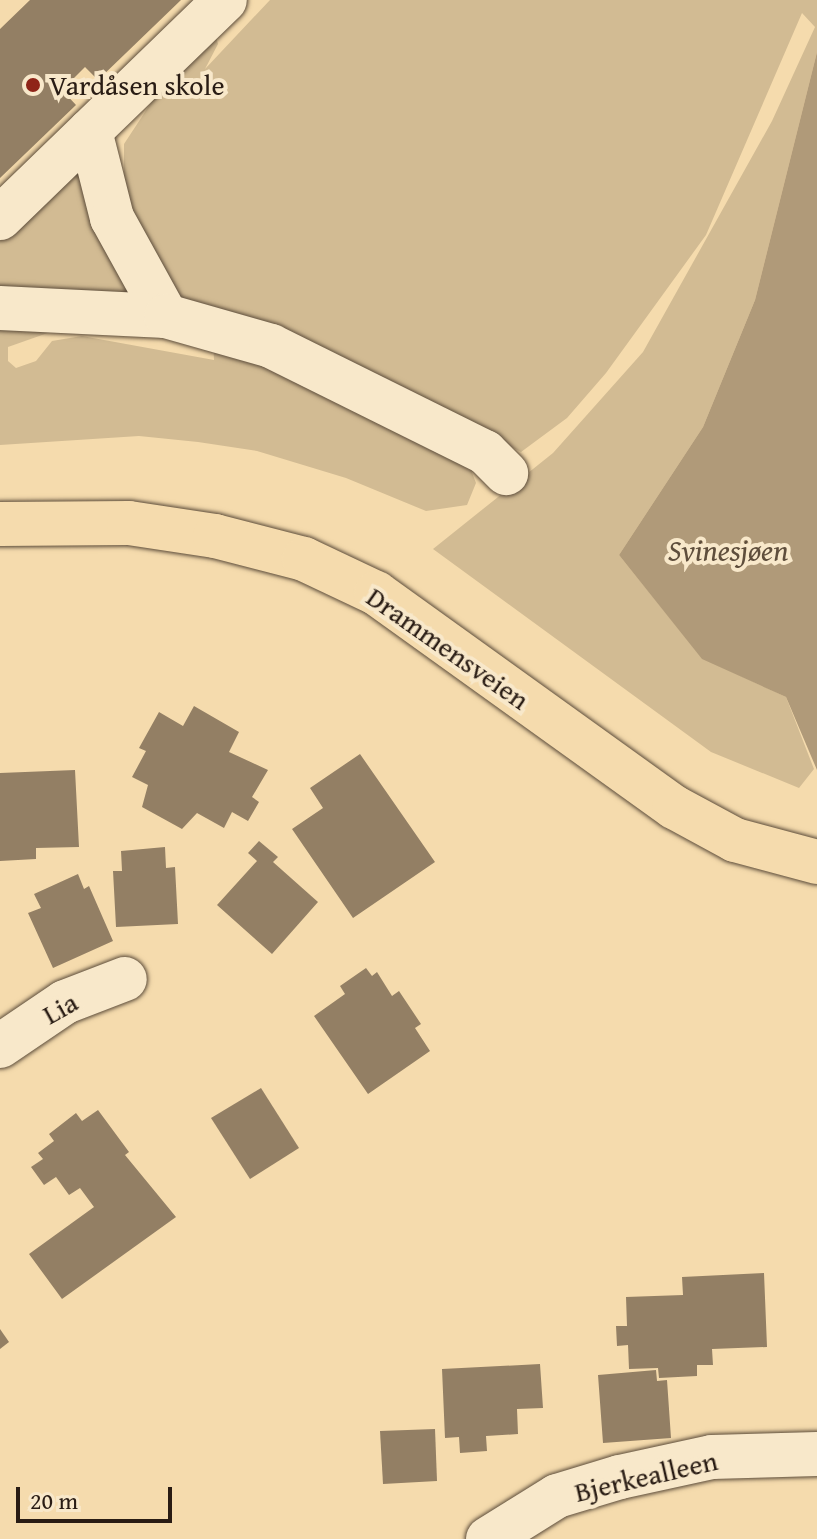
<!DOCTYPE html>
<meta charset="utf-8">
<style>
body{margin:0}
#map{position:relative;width:817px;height:1539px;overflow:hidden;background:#f5dbad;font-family:"Gentium Book Plus",serif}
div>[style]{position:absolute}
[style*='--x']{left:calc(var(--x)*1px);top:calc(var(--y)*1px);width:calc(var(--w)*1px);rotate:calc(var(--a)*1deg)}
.green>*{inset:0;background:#d2bb93}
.water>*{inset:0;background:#b09a79}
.building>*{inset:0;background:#937f64}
.roads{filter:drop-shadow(0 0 2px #5c4c3a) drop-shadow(0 0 2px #5c4c3a)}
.minor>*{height:44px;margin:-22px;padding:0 22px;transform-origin:22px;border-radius:22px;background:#f8e8ca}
.major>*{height:44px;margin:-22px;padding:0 22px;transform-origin:22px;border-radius:22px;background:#f5dbad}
.dots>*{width:22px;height:22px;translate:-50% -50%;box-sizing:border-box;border:4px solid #f8e8ca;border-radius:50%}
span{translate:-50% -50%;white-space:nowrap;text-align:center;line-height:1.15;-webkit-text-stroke:8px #f8e8ca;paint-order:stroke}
.poi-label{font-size:28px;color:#291c14}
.left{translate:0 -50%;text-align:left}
.street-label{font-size:28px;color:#291c14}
.water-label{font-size:30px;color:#5f4e3c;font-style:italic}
.scale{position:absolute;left:16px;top:1487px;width:156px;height:36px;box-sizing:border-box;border:4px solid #291c14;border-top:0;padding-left:10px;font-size:24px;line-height:28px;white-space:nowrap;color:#291c14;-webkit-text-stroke:6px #f8e8ca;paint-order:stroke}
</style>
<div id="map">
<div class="green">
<div style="clip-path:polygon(270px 0,817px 0,817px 52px,755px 300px,703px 427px,619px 555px,702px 658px,786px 697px,814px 769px,799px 788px,711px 752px,433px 549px,553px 453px,643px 352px,772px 121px,815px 27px,802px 13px,706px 235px,606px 373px,567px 418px,521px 452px,414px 397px,192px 308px,161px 276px,124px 194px,124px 144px,164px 83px,216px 37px,218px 44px,205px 69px)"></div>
<div style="clip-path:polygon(85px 158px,145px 294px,0 301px,0 241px)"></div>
<div style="clip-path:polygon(0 326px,59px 329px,8px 347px,8px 361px,16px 368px,36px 361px,52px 341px,82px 336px,214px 360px,213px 335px,466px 457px,476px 483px,467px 505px,426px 511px,346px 478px,257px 451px,198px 442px,139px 436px,0 445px)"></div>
</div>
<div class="water">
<div style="clip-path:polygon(817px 52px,817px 770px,786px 697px,702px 659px,619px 555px,703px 427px,755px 300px)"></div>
</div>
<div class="building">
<div style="clip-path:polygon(30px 0,181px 0,98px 80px,85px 67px,62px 90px,76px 105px,0 178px,0 29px)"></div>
<div style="clip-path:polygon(194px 706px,239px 732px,229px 752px,268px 770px,252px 797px,259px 802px,248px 821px,232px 812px,224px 828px,197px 813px,182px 829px,142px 807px,148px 785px,132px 777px,146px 751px,139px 748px,159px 712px,183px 726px)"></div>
<div style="clip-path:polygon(360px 754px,435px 862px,353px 918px,292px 829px,323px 808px,310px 788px)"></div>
<div style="clip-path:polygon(75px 770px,79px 847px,36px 848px,36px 859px,0 861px,0 773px)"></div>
<div style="clip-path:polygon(259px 841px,278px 857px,273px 862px,318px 902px,272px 954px,217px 905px,257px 861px,248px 853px)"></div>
<div style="clip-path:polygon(165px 847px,166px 868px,175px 867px,178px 924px,116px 927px,113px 871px,122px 871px,121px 851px)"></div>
<div style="clip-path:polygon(78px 874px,84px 889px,89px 886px,113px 941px,53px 968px,28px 913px,41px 908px,34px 894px)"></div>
<div style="clip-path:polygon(366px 968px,372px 976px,377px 972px,392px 996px,399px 991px,421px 1024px,415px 1028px,430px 1051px,368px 1094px,314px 1016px,345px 994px,340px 986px)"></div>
<div style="clip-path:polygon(261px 1088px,299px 1148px,250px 1179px,211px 1118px)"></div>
<div style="clip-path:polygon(98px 1110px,129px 1152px,125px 1155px,176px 1217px,62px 1299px,29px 1254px,94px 1207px,80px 1188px,69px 1195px,56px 1177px,44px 1185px,31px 1167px,43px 1159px,38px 1153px,54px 1141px,49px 1134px,76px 1113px,82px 1121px)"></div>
<div style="clip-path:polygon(764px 1273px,767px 1347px,712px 1349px,713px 1365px,697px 1365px,697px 1376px,659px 1378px,658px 1368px,629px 1369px,628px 1345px,617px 1346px,616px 1326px,627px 1326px,626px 1297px,683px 1295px,682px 1277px)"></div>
<div style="clip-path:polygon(0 1329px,9px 1342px,0 1349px)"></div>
<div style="clip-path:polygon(540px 1364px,543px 1408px,517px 1409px,518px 1434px,486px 1436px,487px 1451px,460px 1453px,459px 1437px,445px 1438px,442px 1369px)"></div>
<div style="clip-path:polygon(656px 1370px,657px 1381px,667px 1380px,671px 1438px,603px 1443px,598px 1375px)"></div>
<div style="clip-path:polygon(435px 1429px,437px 1481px,383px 1484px,380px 1431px)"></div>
</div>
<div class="roads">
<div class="minor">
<div style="--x:90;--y:131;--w:90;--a:75.8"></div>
<div style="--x:112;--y:218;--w:112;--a:61.1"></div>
<div style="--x:0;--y:218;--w:313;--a:-44.1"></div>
<div style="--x:0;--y:308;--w:166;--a:2.8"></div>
<div style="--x:166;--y:316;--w:109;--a:15.9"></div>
<div style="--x:271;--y:346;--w:239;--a:26.4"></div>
<div style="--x:485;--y:452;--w:30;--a:45"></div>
<div style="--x:0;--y:1046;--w:78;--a:-34.1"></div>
<div style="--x:65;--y:1002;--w:64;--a:-21"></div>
<div style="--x:488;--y:1539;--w:81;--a:-31.9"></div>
<div style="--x:557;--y:1496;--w:66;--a:-16.8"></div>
<div style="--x:620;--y:1477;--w:94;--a:-12.3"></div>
<div style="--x:712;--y:1457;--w:105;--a:-1.6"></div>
</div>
<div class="major">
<div style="--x:0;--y:524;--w:129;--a:-0.4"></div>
<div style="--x:129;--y:523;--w:87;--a:8.6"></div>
<div style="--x:215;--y:536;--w:92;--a:14.5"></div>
<div style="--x:304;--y:559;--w:80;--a:25.3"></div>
<div style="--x:376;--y:593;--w:367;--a:35.7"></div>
<div style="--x:674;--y:807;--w:69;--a:28.4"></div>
<div style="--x:735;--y:840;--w:85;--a:15"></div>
</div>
</div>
<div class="dots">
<div style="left:33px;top:85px;background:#8f2418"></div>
</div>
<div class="poi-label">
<span class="left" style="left:49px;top:85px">Vardåsen skole</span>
</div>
<div class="street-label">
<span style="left:448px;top:648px;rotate:35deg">Drammensveien</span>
<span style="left:60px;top:1008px;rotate:-29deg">Lia</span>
<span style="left:646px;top:1476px;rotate:-13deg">Bjerkealleen</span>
</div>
<div class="water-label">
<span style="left:728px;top:550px">Svinesjøen</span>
</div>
<div class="scale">20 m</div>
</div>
